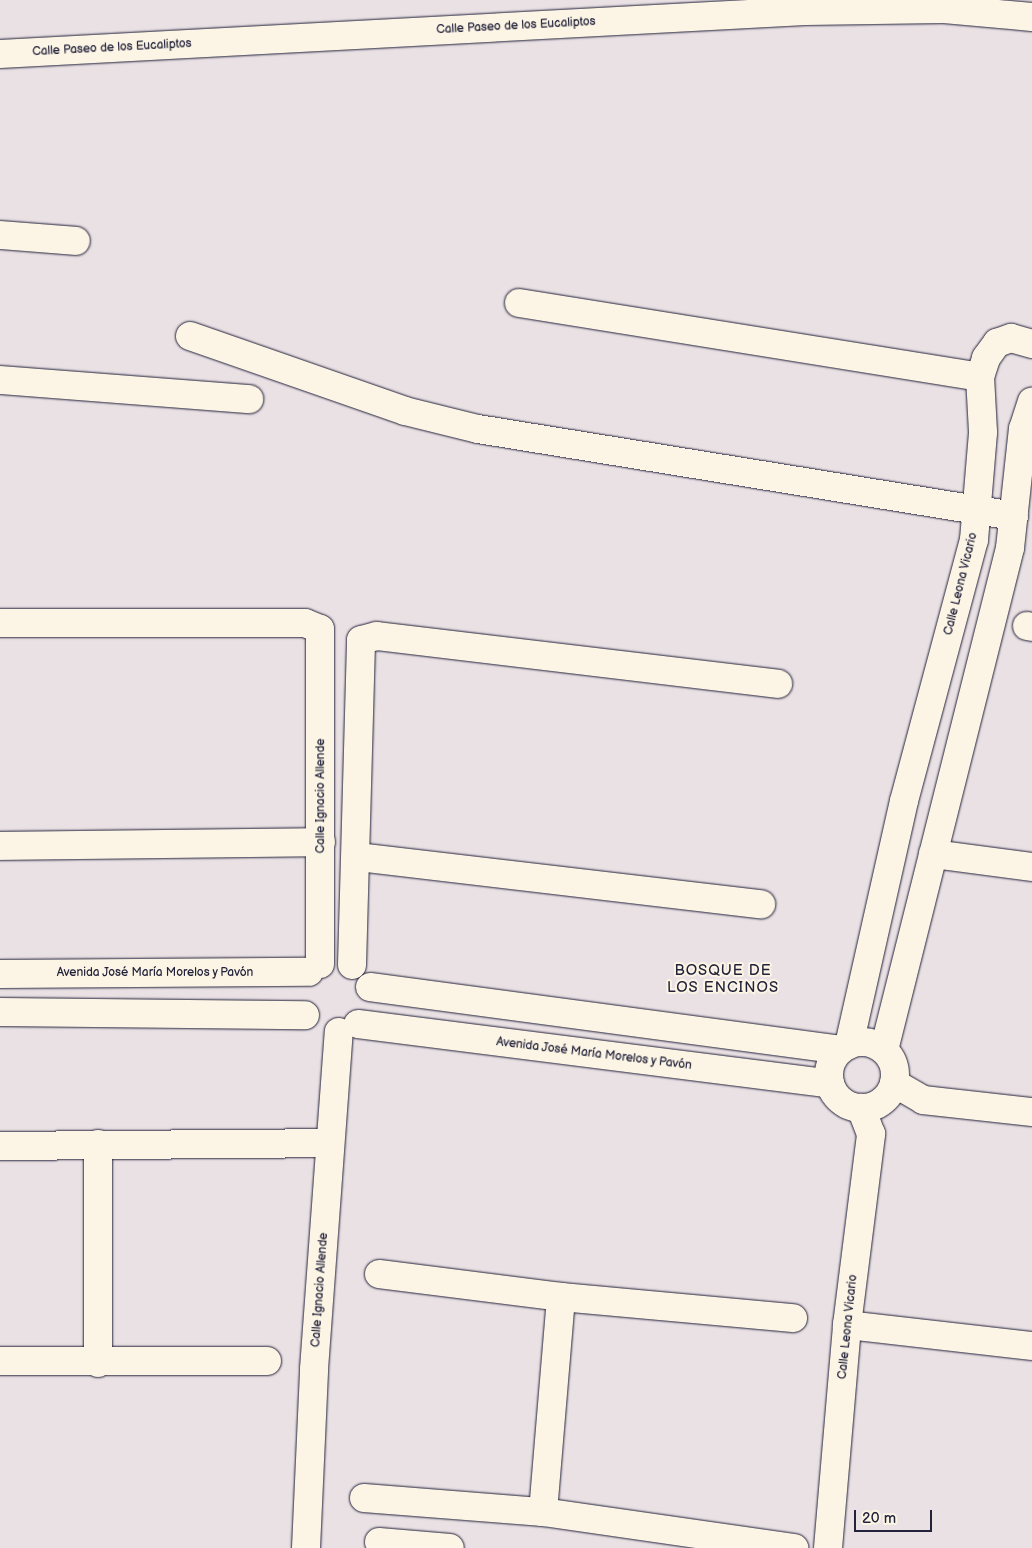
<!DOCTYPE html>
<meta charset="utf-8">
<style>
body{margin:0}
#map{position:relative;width:1032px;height:1548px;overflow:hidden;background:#eae1e4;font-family:"Balsamiq Sans",sans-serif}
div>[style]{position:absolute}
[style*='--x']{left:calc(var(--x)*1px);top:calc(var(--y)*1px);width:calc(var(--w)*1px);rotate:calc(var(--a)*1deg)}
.roads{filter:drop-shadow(0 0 1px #22223b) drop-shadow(0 0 1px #22223b)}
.minor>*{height:28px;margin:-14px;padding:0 14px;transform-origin:14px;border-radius:14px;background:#fcf5e5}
.minor>.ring{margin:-14px;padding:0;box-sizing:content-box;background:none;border:28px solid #fcf5e5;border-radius:50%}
span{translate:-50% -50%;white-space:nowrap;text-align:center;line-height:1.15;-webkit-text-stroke:4px #fcf5e5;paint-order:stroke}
.street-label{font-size:12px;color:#22223b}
.quarter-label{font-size:15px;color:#22223b;letter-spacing:1px}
.scale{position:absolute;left:854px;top:1510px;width:78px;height:22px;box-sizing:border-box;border:2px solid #22223b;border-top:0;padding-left:6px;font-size:15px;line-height:18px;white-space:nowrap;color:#22223b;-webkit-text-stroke:4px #fcf5e5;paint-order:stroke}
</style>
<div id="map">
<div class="roads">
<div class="minor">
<div style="--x:0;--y:54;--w:806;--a:-3.06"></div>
<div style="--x:805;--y:11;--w:139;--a:-0.8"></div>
<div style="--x:944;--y:9;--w:88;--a:5.2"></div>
<div style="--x:0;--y:235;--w:76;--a:4.5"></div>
<div style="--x:519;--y:303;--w:467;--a:9.1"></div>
<div style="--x:190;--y:336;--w:228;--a:19.2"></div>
<div style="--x:405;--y:411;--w:75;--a:13.9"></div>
<div style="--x:478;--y:429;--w:543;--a:9.22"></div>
<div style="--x:0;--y:380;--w:250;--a:4.4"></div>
<div style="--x:0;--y:623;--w:305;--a:0"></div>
<div style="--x:305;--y:623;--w:16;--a:22"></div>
<div style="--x:320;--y:629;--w:335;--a:90"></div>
<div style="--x:1027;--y:626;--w:5;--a:11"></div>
<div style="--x:0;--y:846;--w:321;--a:-0.7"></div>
<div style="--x:933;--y:854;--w:100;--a:7.5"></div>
<div style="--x:358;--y:857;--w:406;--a:6.7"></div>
<div style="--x:352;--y:965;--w:325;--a:-88.4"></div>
<div style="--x:361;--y:640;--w:16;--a:-14"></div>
<div style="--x:377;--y:636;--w:404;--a:6.8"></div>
<div style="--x:0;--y:974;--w:309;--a:-0.4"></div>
<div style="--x:370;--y:987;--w:475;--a:7.6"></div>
<div style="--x:0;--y:1012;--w:305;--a:0.6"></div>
<div style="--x:358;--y:1024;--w:476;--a:7.2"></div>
<div class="ring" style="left:829px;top:1042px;width:38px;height:38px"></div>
<div style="--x:849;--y:1045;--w:250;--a:-77.3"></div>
<div style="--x:904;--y:801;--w:270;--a:-75"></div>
<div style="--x:974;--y:540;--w:108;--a:-85.2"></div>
<div style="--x:983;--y:432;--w:55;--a:-93.1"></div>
<div style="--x:980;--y:377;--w:20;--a:-72"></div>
<div style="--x:986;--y:358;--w:19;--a:-54"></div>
<div style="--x:997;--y:343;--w:15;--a:-20"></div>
<div style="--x:1011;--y:338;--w:22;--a:16"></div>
<div style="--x:884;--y:1050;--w:518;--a:-75.91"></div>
<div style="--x:1010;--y:548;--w:120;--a:-83.8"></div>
<div style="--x:1023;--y:429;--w:29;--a:-72"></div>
<div style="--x:894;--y:1083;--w:34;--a:30"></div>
<div style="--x:923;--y:1100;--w:110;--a:6.3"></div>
<div style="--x:98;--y:1144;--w:219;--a:90"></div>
<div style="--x:0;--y:1146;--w:330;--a:-0.5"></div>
<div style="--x:379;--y:1274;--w:183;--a:7.2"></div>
<div style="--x:561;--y:1297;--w:233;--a:5.2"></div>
<div style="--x:847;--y:1325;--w:186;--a:6.5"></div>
<div style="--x:0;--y:1361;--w:267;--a:0"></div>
<div style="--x:364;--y:1498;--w:180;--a:4.5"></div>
<div style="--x:543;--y:1512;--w:254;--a:8.2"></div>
<div style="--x:543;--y:1512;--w:216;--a:-85.2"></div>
<div style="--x:379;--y:1542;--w:71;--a:4.8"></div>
<div style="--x:306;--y:1548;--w:179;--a:-87.4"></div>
<div style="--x:314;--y:1369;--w:338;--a:-85.8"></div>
<div style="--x:828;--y:1548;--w:224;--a:-85.1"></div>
<div style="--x:847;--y:1325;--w:193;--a:-82.8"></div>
<div style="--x:871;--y:1134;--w:28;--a:-111"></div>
</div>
</div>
<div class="street-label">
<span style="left:516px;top:26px;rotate:-3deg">Calle Paseo de los Eucaliptos</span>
<span style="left:112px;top:48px;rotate:-3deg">Calle Paseo de los Eucaliptos</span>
<span style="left:961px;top:584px;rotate:-76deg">Calle Leona Vicario</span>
<span style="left:321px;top:796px;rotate:-90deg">Calle Ignacio Allende</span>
<span style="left:155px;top:973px">Avenida José María Morelos y Pavón</span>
<span style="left:594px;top:1054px;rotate:7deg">Avenida José María Morelos y Pavón</span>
<span style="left:320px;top:1290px;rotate:-86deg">Calle Ignacio Allende</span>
<span style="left:848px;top:1327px;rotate:-84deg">Calle Leona Vicario</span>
</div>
<div class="quarter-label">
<span style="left:723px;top:979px">BOSQUE DE<br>LOS ENCINOS</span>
</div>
<div class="scale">20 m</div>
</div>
